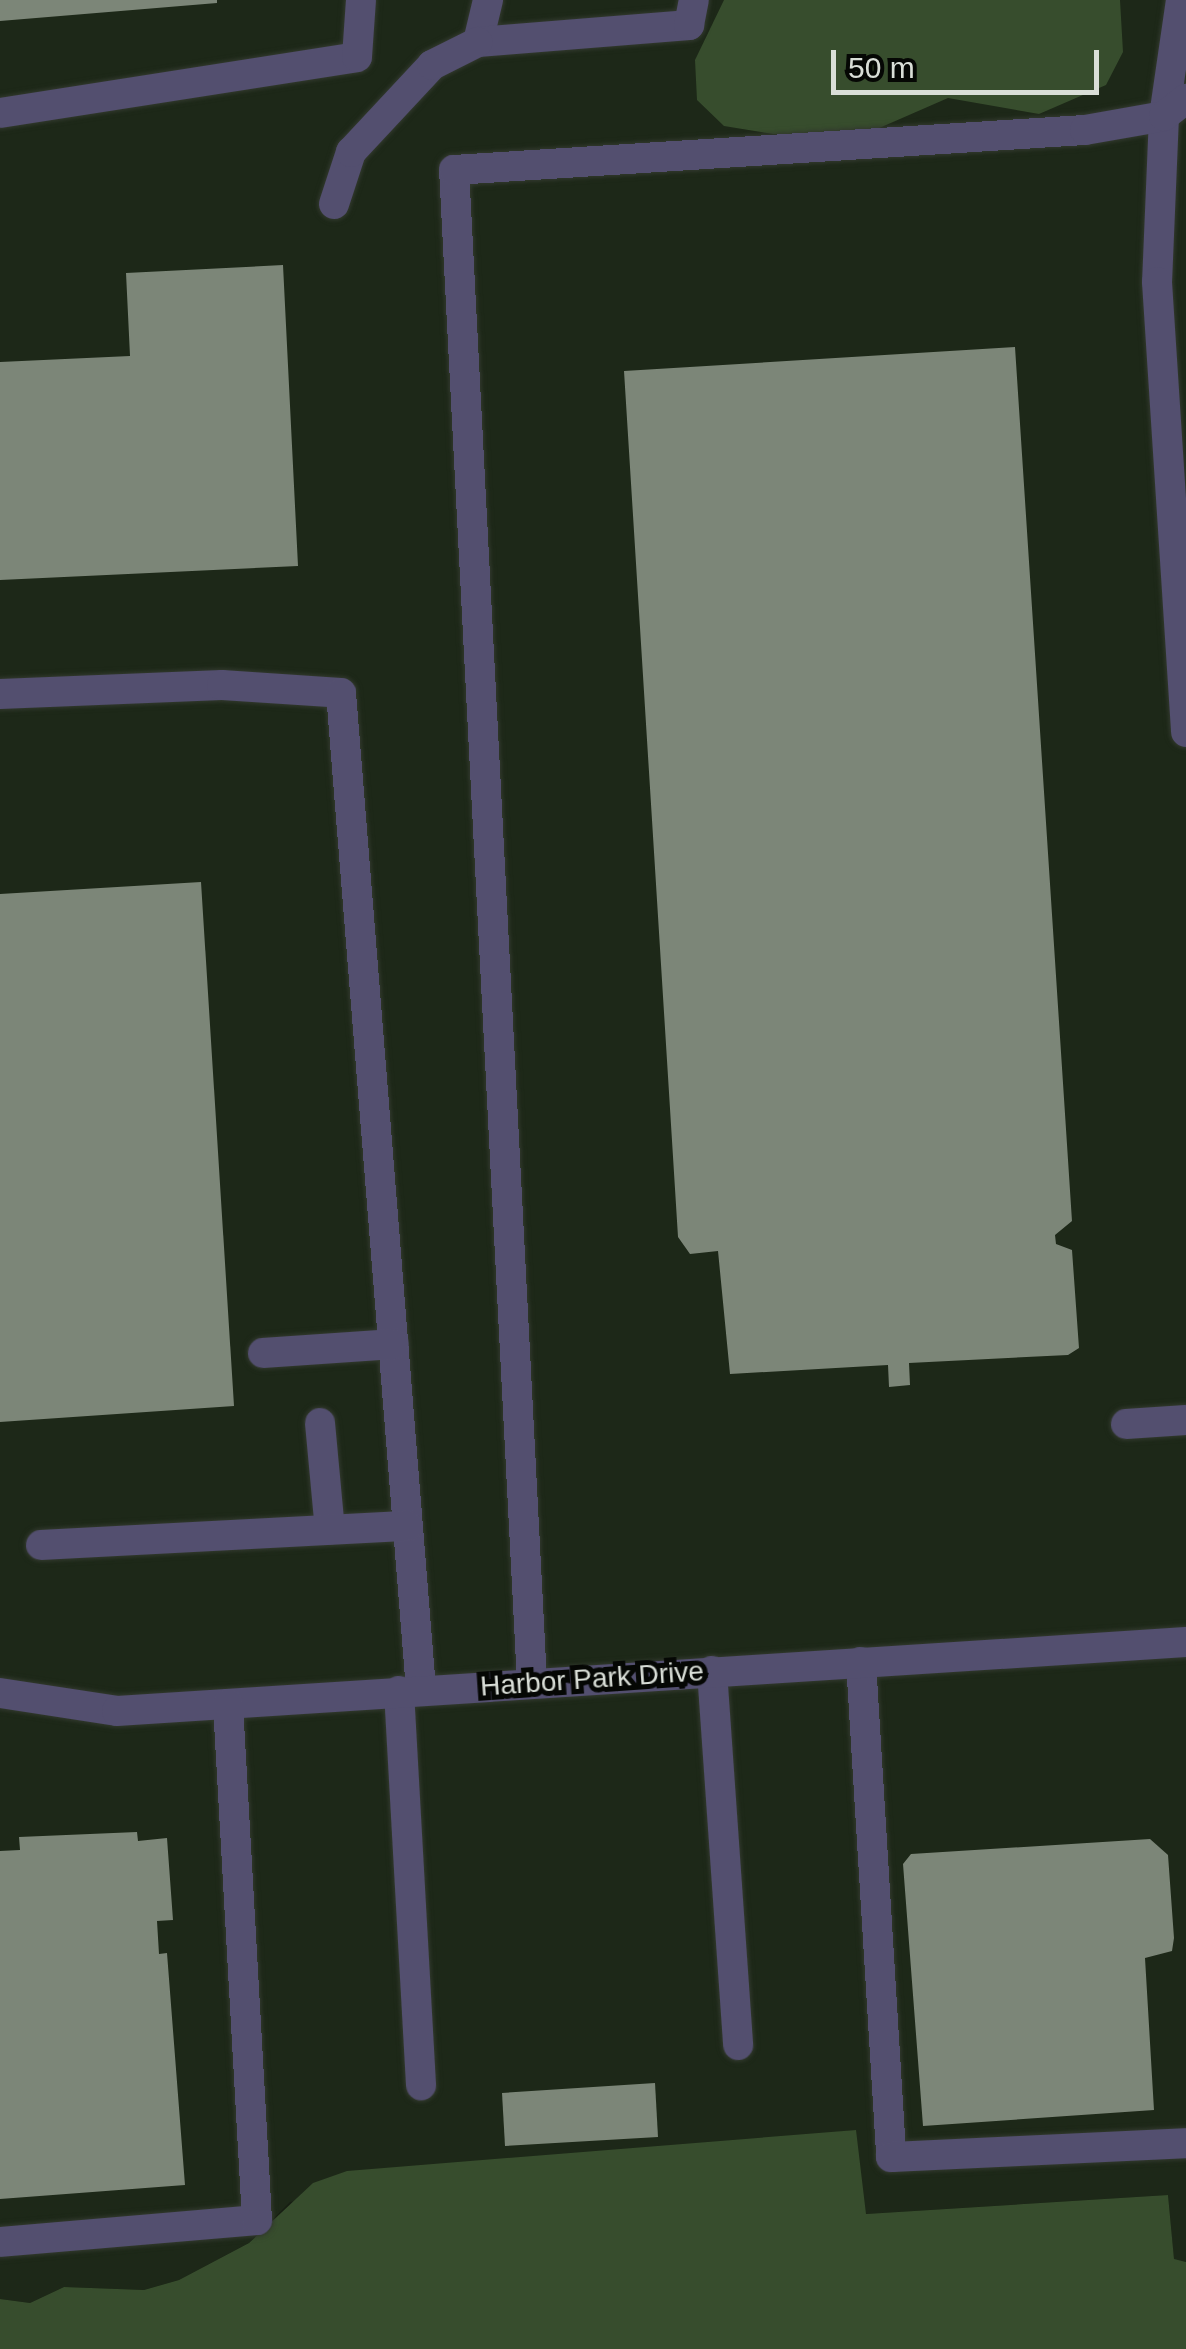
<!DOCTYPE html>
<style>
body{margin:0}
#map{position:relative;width:1186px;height:2349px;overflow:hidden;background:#171e13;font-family:Arial,sans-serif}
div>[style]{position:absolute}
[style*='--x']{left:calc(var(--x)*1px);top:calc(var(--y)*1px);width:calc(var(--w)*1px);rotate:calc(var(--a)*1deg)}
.built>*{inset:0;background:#1d2818}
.forest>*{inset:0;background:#374d2d}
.building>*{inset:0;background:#7c8678}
.roads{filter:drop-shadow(0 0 2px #32392e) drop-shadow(0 0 2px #32392e)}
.minor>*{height:30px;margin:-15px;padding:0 15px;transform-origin:15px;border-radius:15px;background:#534f6f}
span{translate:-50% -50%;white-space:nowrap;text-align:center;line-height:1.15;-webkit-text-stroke:10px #050704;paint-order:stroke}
.street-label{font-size:28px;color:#d9ded7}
.scale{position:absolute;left:831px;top:50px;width:268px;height:45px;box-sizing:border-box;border:5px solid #d9ded7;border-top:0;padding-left:12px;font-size:30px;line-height:35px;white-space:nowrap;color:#d9ded7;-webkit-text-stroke:8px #050704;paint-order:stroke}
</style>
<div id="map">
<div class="built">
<div style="clip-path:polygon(0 0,1186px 0,1186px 2262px,1174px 2260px,1168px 2195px,865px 2214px,855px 2130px,290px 2202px,249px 2243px,179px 2280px,144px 2290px,64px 2287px,30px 2303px,0 2299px)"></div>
</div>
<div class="forest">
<div style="clip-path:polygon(724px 0,1120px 0,1123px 52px,1106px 85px,1039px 114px,948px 98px,861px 136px,773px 134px,724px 126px,697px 100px,695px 60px)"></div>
<div style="clip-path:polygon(856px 2130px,866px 2214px,1168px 2195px,1174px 2259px,1186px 2262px,1186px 2349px,0 2349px,0 2299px,30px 2303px,64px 2287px,144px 2290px,179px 2280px,249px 2243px,313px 2183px,347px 2171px)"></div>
</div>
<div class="building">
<div style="clip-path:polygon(0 0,217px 0,217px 3px,0 21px)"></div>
<div style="clip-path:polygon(283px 265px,298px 566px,0 580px,0 362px,130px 356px,126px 273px)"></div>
<div style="clip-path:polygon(1015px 347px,1072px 1221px,1055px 1235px,1056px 1244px,1072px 1250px,1079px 1348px,1068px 1355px,909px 1363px,910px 1385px,889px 1387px,888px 1365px,730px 1374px,718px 1251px,690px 1254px,678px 1237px,624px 371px)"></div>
<div style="clip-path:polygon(201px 882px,234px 1406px,0 1422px,0 894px)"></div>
<div style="clip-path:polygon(137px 1832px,138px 1841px,167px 1838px,173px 1920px,157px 1921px,159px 1954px,167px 1953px,185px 2185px,0 2199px,0 1851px,20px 1850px,19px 1837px)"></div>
<div style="clip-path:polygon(1150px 1839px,1168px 1855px,1174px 1938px,1172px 1951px,1145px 1958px,1154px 2110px,923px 2126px,903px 1864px,911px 1854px)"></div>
<div style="clip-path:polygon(655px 2083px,658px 2137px,505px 2146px,502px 2093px)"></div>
</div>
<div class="roads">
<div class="minor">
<div style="--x:488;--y:0;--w:43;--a:103.4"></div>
<div style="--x:478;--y:42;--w:212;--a:-4.6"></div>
<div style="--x:689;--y:25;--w:25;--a:-79"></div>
<div style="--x:1181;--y:0;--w:117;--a:98.3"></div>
<div style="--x:1164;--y:116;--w:166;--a:92.4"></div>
<div style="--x:1157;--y:282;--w:451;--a:86.3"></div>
<div style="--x:0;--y:113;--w:361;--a:-8.9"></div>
<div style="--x:357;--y:57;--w:57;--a:-86"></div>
<div style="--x:334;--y:204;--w:55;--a:-71.9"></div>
<div style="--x:351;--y:152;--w:119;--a:-47"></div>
<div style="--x:432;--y:65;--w:51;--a:-26.6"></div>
<div style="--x:0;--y:694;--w:222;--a:-2.3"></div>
<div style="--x:222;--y:685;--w:119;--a:3.8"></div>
<div style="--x:341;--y:693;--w:1000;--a:85.41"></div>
<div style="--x:263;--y:1353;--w:131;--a:-3.9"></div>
<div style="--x:320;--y:1423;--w:107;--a:84.7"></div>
<div style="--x:1126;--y:1424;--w:60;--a:-3.8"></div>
<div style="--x:41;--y:1545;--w:367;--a:-3"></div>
<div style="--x:861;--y:1662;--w:496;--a:86.5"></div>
<div style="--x:891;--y:2157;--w:295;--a:-2.7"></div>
<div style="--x:712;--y:1671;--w:375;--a:86"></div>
<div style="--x:532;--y:1682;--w:1514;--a:-92.95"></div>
<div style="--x:454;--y:170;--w:632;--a:-3.63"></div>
<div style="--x:1085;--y:130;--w:80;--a:-10"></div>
<div style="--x:1164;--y:116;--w:28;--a:-38"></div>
<div style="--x:399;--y:1691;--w:395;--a:86.8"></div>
<div style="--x:0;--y:1693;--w:118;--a:8.7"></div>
<div style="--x:117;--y:1711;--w:1071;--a:-3.69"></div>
<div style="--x:0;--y:2242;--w:258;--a:-4.9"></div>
<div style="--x:257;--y:2220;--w:517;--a:-93.22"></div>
</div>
</div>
<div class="street-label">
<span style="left:592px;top:1679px;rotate:-4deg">Harbor Park Drive</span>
</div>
<div class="scale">50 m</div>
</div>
